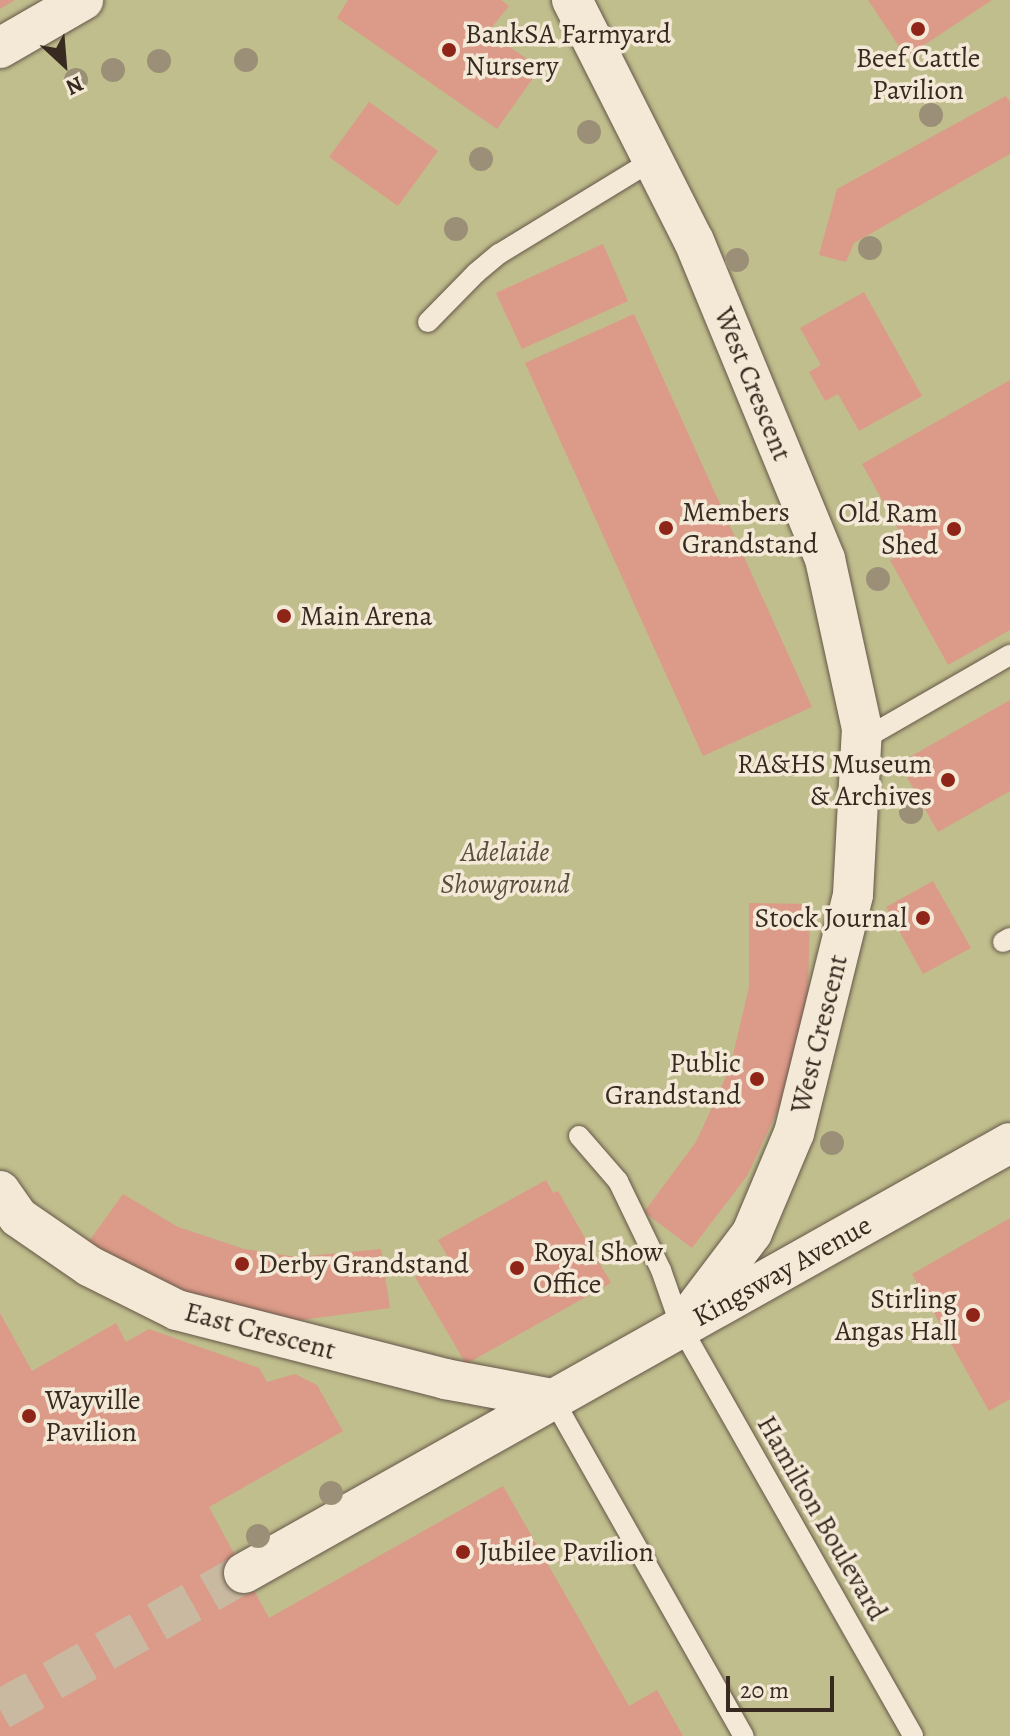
<!DOCTYPE html>
<style>
body{margin:0}
#map{position:relative;width:1010px;height:1736px;overflow:hidden;background:#ecddc0;font-family:Alegreya,serif}
div>[style]{position:absolute}
[style*='--x']{left:calc(var(--x)*1px);top:calc(var(--y)*1px);width:calc(var(--w)*1px);rotate:calc(var(--a)*1deg)}
.green>*{inset:0;background:#c0be8d}
.building>*{inset:0;background:#dc9a88}
.street-tunnel>*{height:40px;margin-top:-20px;transform-origin:0;background:repeating-linear-gradient(90deg,#c8b9a0 0 40px,transparent 0 60px)}
.roads{filter:drop-shadow(0 0 2px #655749) drop-shadow(0 0 2px #655749)}
.lane>*{height:20px;margin:-10px;padding:0 10px;transform-origin:10px;border-radius:10px;background:#f3e9d6}
.street>*{height:40px;margin:-20px;padding:0 20px;transform-origin:20px;border-radius:20px;background:#f3e9d6}
.trees>*{width:24px;height:24px;margin:-12px;border-radius:50%;background:#9c8f77}
.dots>*{width:22px;height:22px;translate:-50% -50%;box-sizing:border-box;border:4px solid #f3e9d6;border-radius:50%}
span{translate:-50% -50%;white-space:nowrap;text-align:center;line-height:1.15;-webkit-text-stroke:7px #f3e9d6;paint-order:stroke}
.poi-label{font-size:28px;color:#382a21}
.left{translate:0 -50%;text-align:left}
.right{translate:-100% -50%;text-align:right}
.street-label{font-size:28px;color:#382a21}
.park-label{font-size:28px;color:#5a4f3c;font-style:italic}
.north{position:absolute;left:24px;top:24px;width:80px;height:80px;-webkit-text-stroke:6px #f3e9d6;paint-order:stroke;rotate:154deg;font-size:22px;font-weight:700;line-height:32px;text-align:center;color:#382a21}
.north::after{content:'';display:block;margin:auto;width:28px;height:36px;background:#382a21;clip-path:polygon(50% 0,100% 100%,50% 72%,0 100%)}
.scale{position:absolute;left:726px;top:1676px;width:108px;height:36px;box-sizing:border-box;border:4px solid #382a21;border-top:0;padding-left:10px;font-size:24px;line-height:28px;white-space:nowrap;color:#382a21;-webkit-text-stroke:6px #f3e9d6;paint-order:stroke}
</style>
<div id="map">
<div class="green">
<div style="clip-path:polygon(0 0,1010px 0,1010px 1736px,0 1736px)"></div>
</div>
<div class="building">
<div style="clip-path:polygon(0 0,15px 0,0 9px)"></div>
<div style="clip-path:polygon(348px 0,501px 0,509px 6px,488px 32px,540px 68px,497px 129px,337px 18px)"></div>
<div style="clip-path:polygon(868px 0,992px 0,906px 57px)"></div>
<div style="clip-path:polygon(1006px 96px,1010px 102px,1010px 154px,854px 243px,846px 262px,819px 255px,837px 189px)"></div>
<div style="clip-path:polygon(369px 102px,438px 151px,398px 206px,329px 157px)"></div>
<div style="clip-path:polygon(603px 244px,628px 301px,522px 349px,496px 293px)"></div>
<div style="clip-path:polygon(864px 292px,922px 396px,859px 431px,838px 394px,825px 401px,809px 372px,821px 365px,800px 328px)"></div>
<div style="clip-path:polygon(634px 314px,812px 707px,703px 756px,525px 363px)"></div>
<div style="clip-path:polygon(1010px 380px,1010px 630px,948px 665px,890px 560px,910px 550px,862px 464px)"></div>
<div style="clip-path:polygon(1010px 700px,1010px 791px,938px 832px,899px 763px)"></div>
<div style="clip-path:polygon(933px 881px,971px 948px,923px 974px,886px 907px)"></div>
<div style="clip-path:polygon(749px 903px,810px 904px,808px 995px,787px 1090px,747px 1176px,692px 1248px,644px 1212px,696px 1142px,730px 1068px,749px 987px)"></div>
<div style="clip-path:polygon(546px 1180px,553px 1193px,558px 1191px,611px 1283px,466px 1364px,415px 1277px,449px 1259px,438px 1240px)"></div>
<div style="clip-path:polygon(123px 1194px,178px 1227px,244px 1249px,297px 1257px,381px 1249px,390px 1308px,287px 1322px,260px 1321px,82px 1251px)"></div>
<div style="clip-path:polygon(1010px 1218px,1010px 1399px,989px 1411px,912px 1274px)"></div>
<div style="clip-path:polygon(0 1313px,32px 1371px,116px 1323px,126px 1342px,149px 1329px,259px 1368px,267px 1382px,295px 1374px,317px 1385px,343px 1431px,209px 1507px,269px 1618px,503px 1486px,629px 1706px,657px 1690px,683px 1736px,0 1736px)"></div>
</div>
<div class="street-tunnel">
<div style="--x:0;--y:1710;--w:280;--a:-29.3"></div>
</div>
<div class="roads">
<div class="lane">
<div style="--x:428;--y:322;--w:69;--a:-45.6"></div>
<div style="--x:476;--y:273;--w:30;--a:-40"></div>
<div style="--x:499;--y:254;--w:180;--a:-31.4"></div>
<div style="--x:862;--y:740;--w:171;--a:-29.9"></div>
<div style="--x:1003;--y:942;--w:8;--a:-30"></div>
<div style="--x:579;--y:1136;--w:60;--a:49.1"></div>
<div style="--x:618;--y:1181;--w:99;--a:64.2"></div>
<div style="--x:661;--y:1270;--w:60;--a:70.7"></div>
<div style="--x:681;--y:1327;--w:470;--a:60.4"></div>
<div style="--x:553;--y:1399;--w:387;--a:60.5"></div>
</div>
<div class="street">
<div style="--x:572;--y:0;--w:270;--a:63.2"></div>
<div style="--x:694;--y:241;--w:344;--a:67.6"></div>
<div style="--x:825;--y:559;--w:173;--a:77.7"></div>
<div style="--x:862;--y:728;--w:167;--a:93.1"></div>
<div style="--x:853;--y:895;--w:245;--a:103.9"></div>
<div style="--x:794;--y:1133;--w:108;--a:112.8"></div>
<div style="--x:752;--y:1233;--w:118;--a:127.1"></div>
<div style="--x:0;--y:48;--w:96;--a:-30"></div>
<div style="--x:0;--y:1191;--w:32;--a:55"></div>
<div style="--x:18;--y:1217;--w:86;--a:34.6"></div>
<div style="--x:89;--y:1266;--w:98;--a:26.6"></div>
<div style="--x:177;--y:1310;--w:277;--a:14.4"></div>
<div style="--x:445;--y:1379;--w:110;--a:10.5"></div>
<div style="--x:244;--y:1573;--w:878;--a:-29.31"></div>
</div>
</div>
<div class="trees">
<div style="left:246px;top:60px"></div>
<div style="left:159px;top:61px"></div>
<div style="left:113px;top:70px"></div>
<div style="left:76px;top:80px"></div>
<div style="left:931px;top:115px"></div>
<div style="left:589px;top:132px"></div>
<div style="left:481px;top:159px"></div>
<div style="left:456px;top:229px"></div>
<div style="left:870px;top:248px"></div>
<div style="left:737px;top:260px"></div>
<div style="left:878px;top:579px"></div>
<div style="left:911px;top:812px"></div>
<div style="left:832px;top:1143px"></div>
<div style="left:331px;top:1493px"></div>
<div style="left:258px;top:1536px"></div>
</div>
<div class="dots">
<div style="left:918px;top:29px;background:#8f2418"></div>
<div style="left:449px;top:50px;background:#8f2418"></div>
<div style="left:666px;top:528px;background:#8f2418"></div>
<div style="left:954px;top:529px;background:#8f2418"></div>
<div style="left:284px;top:616px;background:#8f2418"></div>
<div style="left:948px;top:780px;background:#8f2418"></div>
<div style="left:923px;top:918px;background:#8f2418"></div>
<div style="left:757px;top:1079px;background:#8f2418"></div>
<div style="left:242px;top:1264px;background:#8f2418"></div>
<div style="left:517px;top:1268px;background:#8f2418"></div>
<div style="left:973px;top:1315px;background:#8f2418"></div>
<div style="left:29px;top:1416px;background:#8f2418"></div>
<div style="left:463px;top:1552px;background:#8f2418"></div>
</div>
<div class="poi-label">
<span class="left" style="left:465px;top:50px">BankSA Farmyard<br>Nursery</span>
<span style="left:918px;top:74px">Beef Cattle<br>Pavilion</span>
<span class="left" style="left:682px;top:528px">Members<br>Grandstand</span>
<span class="right" style="left:938px;top:529px">Old Ram<br>Shed</span>
<span class="left" style="left:300px;top:616px">Main Arena</span>
<span class="right" style="left:932px;top:780px">RA&amp;HS Museum<br>&amp; Archives</span>
<span class="right" style="left:907px;top:918px">Stock Journal</span>
<span class="right" style="left:741px;top:1079px">Public<br>Grandstand</span>
<span class="left" style="left:533px;top:1268px">Royal Show<br>Office</span>
<span class="left" style="left:258px;top:1264px">Derby Grandstand</span>
<span class="right" style="left:957px;top:1315px">Stirling<br>Angas Hall</span>
<span class="left" style="left:45px;top:1416px">Wayville<br>Pavilion</span>
<span class="left" style="left:479px;top:1552px">Jubilee Pavilion</span>
</div>
<div class="street-label">
<span style="left:753px;top:384px;rotate:68deg">West Crescent</span>
<span style="left:819px;top:1034px;rotate:-76deg">West Crescent</span>
<span style="left:782px;top:1271px;rotate:-29deg">Kingsway Avenue</span>
<span style="left:260px;top:1331px;rotate:15deg">East Crescent</span>
<span style="left:822px;top:1518px;rotate:60deg">Hamilton Boulevard</span>
</div>
<div class="park-label">
<span style="left:505px;top:868px">Adelaide<br>Showground</span>
</div>
<div class="north">N</div>
<div class="scale">20 m</div>
</div>
